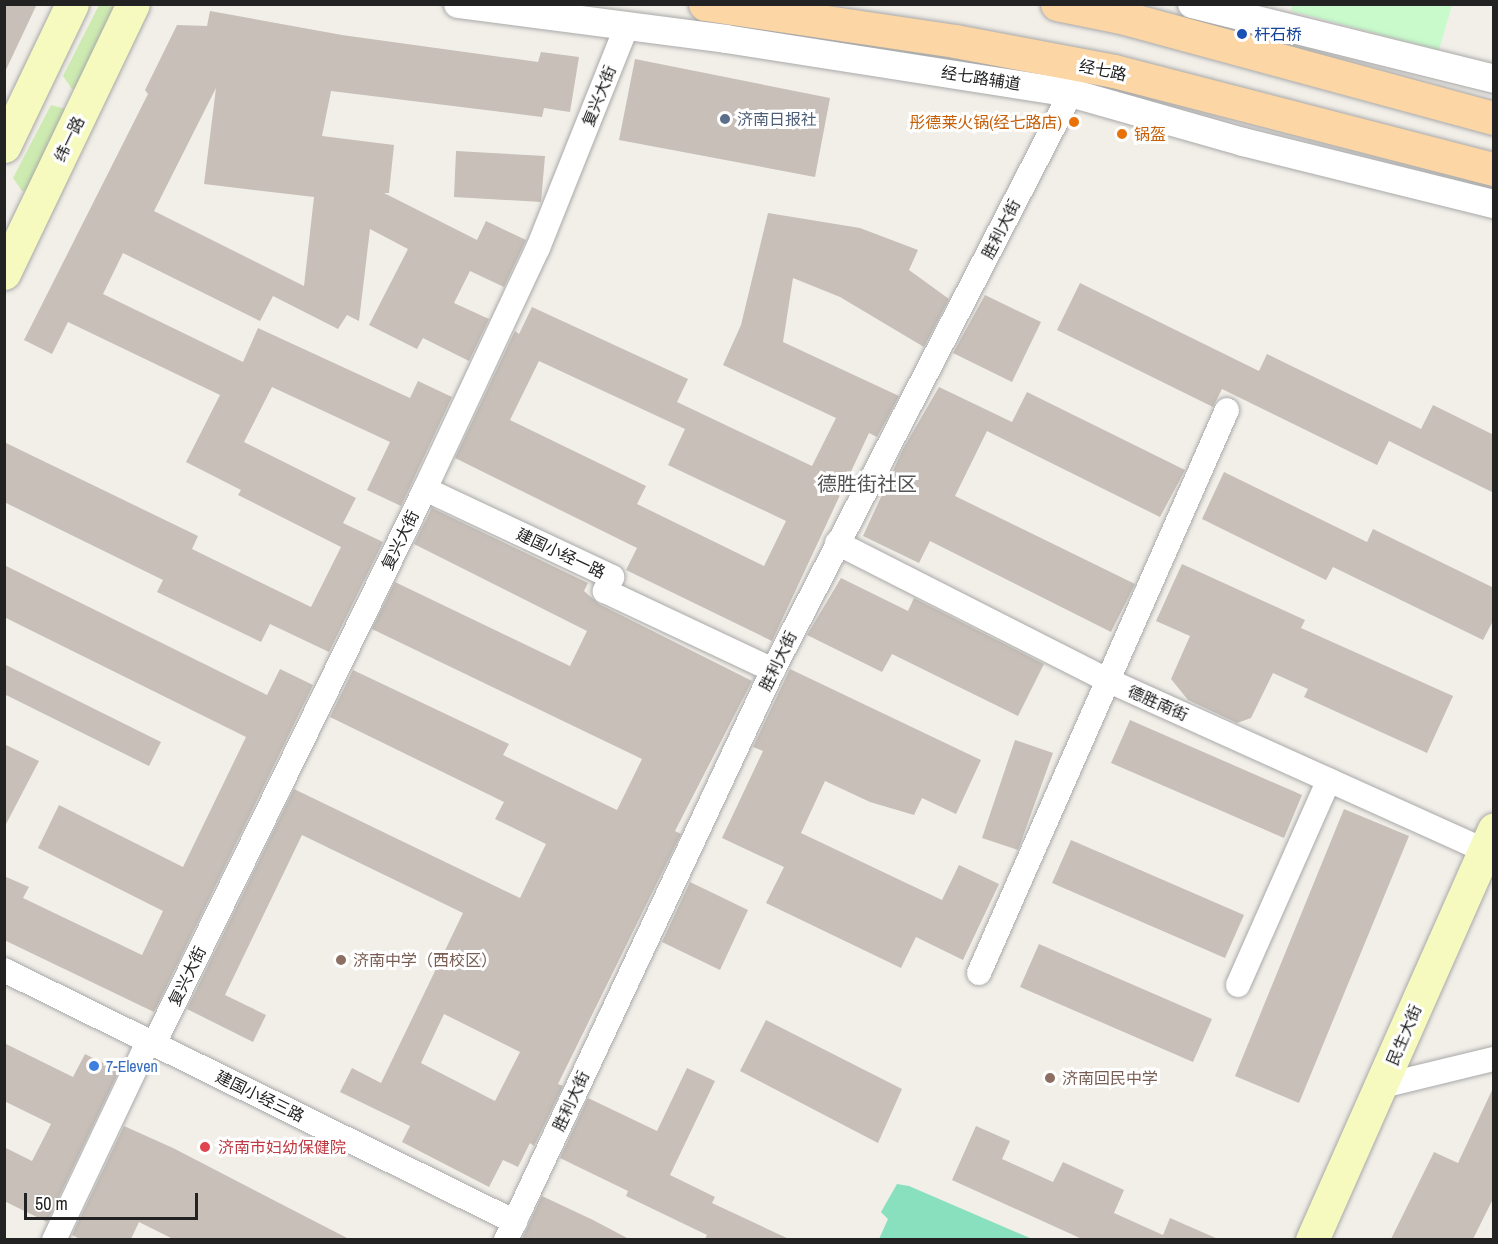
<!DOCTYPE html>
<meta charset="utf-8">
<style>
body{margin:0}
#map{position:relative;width:1498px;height:1244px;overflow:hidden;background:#f2efe9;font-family:"Archivo Narrow","Noto Sans SC",sans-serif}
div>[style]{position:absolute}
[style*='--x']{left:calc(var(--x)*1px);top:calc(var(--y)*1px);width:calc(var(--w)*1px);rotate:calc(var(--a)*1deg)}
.grass>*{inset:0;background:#cdebb0}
.park>*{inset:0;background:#c8facc}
.pitch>*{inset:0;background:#88e0be}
.building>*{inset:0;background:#c7bfb8}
.roads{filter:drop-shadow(0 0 2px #a9a9a9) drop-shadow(0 0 2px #a9a9a9)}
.minor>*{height:24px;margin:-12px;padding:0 12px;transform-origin:12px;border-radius:12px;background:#fff}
.tertiary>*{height:28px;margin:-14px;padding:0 14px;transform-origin:14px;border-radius:14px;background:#fff}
.secondary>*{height:33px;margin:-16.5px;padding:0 16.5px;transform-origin:16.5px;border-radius:16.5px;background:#f7fabf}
.primary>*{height:33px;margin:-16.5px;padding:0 16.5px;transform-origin:16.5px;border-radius:16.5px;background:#fcd6a4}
.dots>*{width:16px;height:16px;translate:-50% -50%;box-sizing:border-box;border:3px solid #fff;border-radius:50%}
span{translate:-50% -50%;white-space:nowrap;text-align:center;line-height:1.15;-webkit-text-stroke:6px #fff;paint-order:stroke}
.transit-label{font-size:16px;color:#164399}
.left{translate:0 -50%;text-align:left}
.street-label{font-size:16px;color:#222}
.service-label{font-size:16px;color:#4e5e75}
.food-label{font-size:16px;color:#c56008}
.right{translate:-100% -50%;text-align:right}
.education-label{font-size:16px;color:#785e54}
.shop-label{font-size:16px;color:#366cbe}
.health-label{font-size:16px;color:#be3a42}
.quarter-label{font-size:20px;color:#555}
.frame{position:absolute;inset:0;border:6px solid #222;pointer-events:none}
.scale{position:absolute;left:24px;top:1193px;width:174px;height:27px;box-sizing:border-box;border:3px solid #222;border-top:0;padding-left:8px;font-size:18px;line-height:21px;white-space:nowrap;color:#222;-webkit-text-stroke:4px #fff;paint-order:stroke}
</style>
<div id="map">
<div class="grass">
<div style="clip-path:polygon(99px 5px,115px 7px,78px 89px,72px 89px,63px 76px)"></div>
<div style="clip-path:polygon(51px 105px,66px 109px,28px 191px,22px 191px,13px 178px)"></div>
</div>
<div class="park">
<div style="clip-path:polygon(1293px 4px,1452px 4px,1452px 5px,1439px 50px,1291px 11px)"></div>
</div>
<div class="pitch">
<div style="clip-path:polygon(897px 1184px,909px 1186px,1032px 1239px,879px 1239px,888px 1219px,881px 1212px)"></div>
</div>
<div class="building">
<div style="clip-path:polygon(4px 4px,37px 4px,4px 74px)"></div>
<div style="clip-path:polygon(evenodd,210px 11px,342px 35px,538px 62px,541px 52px,579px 57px,570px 112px,544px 108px,542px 117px,331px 91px,322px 136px,394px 145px,389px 193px,384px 193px,477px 240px,486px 221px,526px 240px,504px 287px,470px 271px,454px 303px,489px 319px,469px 361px,423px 338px,417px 349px,369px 325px,408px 249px,370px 229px,359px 321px,347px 315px,338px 329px,273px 296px,260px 321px,123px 253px,103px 294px,243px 362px,258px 328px,410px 398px,418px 381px,452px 397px,401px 506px,367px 490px,390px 442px,272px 387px,244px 442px,356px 498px,343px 523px,383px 542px,329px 652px,270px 624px,261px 642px,157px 592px,163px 580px,4px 502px,4px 442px,198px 536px,192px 549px,311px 607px,341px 547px,238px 495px,241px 490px,186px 462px,220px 395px,68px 322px,52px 354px,24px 340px,148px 94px,145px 90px,177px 25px,207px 26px,210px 11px,216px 88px,204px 184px,314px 197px,304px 286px,154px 211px,216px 88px)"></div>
<div style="clip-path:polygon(635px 59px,830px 98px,815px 177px,619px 140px)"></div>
<div style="clip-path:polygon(456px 151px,545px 156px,541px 202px,454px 197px)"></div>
<div style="clip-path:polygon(evenodd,768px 213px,860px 228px,918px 250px,909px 270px,949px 299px,924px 347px,840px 297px,793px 278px,783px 342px,899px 396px,877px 437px,869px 433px,772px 641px,626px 570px,637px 548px,455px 458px,515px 331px,519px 334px,532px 307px,688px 379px,677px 402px,812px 466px,836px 418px,723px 365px,741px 325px,768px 213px,539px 361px,685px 429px,668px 465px,786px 521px,764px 566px,637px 504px,646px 486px,510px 420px,539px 361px)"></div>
<div style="clip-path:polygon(1080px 283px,1259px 371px,1267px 354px,1421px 429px,1433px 405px,1494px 435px,1494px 493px,1389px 441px,1377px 465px,1222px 389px,1213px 407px,1057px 330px)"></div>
<div style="clip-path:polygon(985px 295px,1041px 322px,1012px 382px,953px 353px)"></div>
<div style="clip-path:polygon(939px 387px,1012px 422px,1027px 392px,1185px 470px,1160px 517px,987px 431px,955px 496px,1135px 584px,1111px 632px,930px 541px,919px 563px,863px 536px,903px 449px)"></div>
<div style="clip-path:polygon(1224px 472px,1367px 542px,1373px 529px,1494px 588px,1494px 619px,1483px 640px,1333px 567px,1326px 580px,1202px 519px)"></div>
<div style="clip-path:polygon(evenodd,432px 508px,588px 583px,584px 591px,599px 604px,752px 681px,675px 831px,681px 834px,558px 1084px,563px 1086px,534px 1146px,530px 1143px,518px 1167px,503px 1160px,489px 1187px,402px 1142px,410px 1126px,340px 1092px,352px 1068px,381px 1083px,463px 913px,302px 835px,225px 995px,266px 1015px,253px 1042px,187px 1009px,294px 789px,520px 898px,546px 844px,495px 819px,504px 802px,330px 717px,353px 670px,509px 744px,503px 755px,617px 810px,642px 759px,372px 629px,395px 582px,570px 666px,587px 631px,414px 544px,432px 508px,444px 1014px,520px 1052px,495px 1101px,421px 1063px,444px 1014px)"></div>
<div style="clip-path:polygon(1182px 564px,1305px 620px,1301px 628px,1453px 696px,1427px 753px,1304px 697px,1308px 689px,1273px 673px,1251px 718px,1237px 723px,1188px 700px,1171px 679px,1190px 636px,1156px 621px)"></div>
<div style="clip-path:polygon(4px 565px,267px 695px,280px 669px,313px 685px,154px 1012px,4px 940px,4px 876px,29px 887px,23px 898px,142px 955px,163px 911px,38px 848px,59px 805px,183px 867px,246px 737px,4px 617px)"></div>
<div style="clip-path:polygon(841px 578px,908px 611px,914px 598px,1044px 664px,1018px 716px,892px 654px,882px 672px,807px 635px)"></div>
<div style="clip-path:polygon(4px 664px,161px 742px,149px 766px,4px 694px)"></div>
<div style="clip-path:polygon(790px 669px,981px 760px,956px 814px,922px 798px,914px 815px,870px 802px,825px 781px,801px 833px,942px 900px,959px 865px,999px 884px,963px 960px,916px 937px,901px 968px,766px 903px,784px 867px,722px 838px,763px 751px,753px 747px)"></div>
<div style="clip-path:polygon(1130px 720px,1302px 795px,1284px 838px,1111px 763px)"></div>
<div style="clip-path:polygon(1015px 740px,1053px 753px,1018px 850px,982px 838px)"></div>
<div style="clip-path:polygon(4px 744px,39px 761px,4px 828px)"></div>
<div style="clip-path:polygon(1344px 809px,1409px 836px,1299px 1103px,1235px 1076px)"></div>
<div style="clip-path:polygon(1071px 840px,1244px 915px,1225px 958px,1052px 883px)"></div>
<div style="clip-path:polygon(690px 882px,748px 910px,720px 970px,662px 942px)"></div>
<div style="clip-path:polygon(1039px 944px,1212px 1019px,1193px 1062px,1020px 987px)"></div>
<div style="clip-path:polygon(766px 1020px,902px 1089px,878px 1143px,740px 1071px)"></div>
<div style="clip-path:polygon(4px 1043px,73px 1077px,85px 1054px,119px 1071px,47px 1222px,4px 1201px,4px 1147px,32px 1161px,51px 1124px,4px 1101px)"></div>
<div style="clip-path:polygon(687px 1068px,715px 1081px,670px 1175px,715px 1197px,712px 1203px,789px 1239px,705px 1239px,707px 1235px,626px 1196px,628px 1191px,560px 1158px,588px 1098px,657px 1131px)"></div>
<div style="clip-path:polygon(1494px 1086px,1494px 1197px,1473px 1239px,1391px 1239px,1434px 1152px,1458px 1163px)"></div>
<div style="clip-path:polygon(124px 1126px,173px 1148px,349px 1239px,173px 1239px,139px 1222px,131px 1239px,80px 1239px,72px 1235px)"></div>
<div style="clip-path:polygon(976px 1126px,1010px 1141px,1002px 1159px,1053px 1182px,1063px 1162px,1124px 1190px,1114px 1213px,1163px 1235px,1170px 1218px,1218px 1239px,1082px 1239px,952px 1180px)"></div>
<div style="clip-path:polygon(542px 1196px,593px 1220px,629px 1239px,522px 1239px)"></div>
</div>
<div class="roads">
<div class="minor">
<div style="--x:425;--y:489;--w:207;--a:25.2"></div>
<div style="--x:612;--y:577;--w:16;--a:117"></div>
<div style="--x:605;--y:591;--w:186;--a:25.2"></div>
<div style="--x:837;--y:543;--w:301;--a:26.9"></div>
<div style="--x:1105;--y:679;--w:416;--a:24.3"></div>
<div style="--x:4;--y:970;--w:570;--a:26.25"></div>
<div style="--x:979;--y:973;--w:615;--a:-66.23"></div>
<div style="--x:1238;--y:985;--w:224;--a:-66.1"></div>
<div style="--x:154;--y:1044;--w:618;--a:-63.97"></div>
<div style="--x:425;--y:489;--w:266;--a:-64.9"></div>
<div style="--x:538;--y:248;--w:239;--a:-68.2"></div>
<div style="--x:1382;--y:1086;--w:115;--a:-13.6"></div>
<div style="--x:54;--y:1240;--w:219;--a:-64.6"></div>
<div style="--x:506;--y:1240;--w:629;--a:-64.9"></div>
<div style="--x:773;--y:670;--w:649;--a:-62.69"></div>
</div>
<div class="tertiary">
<div style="--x:458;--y:4;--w:270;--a:7.4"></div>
<div style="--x:726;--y:39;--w:349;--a:8.9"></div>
<div style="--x:1071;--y:93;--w:179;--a:15.9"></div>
<div style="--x:1243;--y:142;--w:259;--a:13.9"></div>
<div style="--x:1192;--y:4;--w:311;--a:13.9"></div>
</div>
<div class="secondary">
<div style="--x:4;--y:146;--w:157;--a:-64.4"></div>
<div style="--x:4;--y:273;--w:298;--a:-64.4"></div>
<div style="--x:1312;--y:1240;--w:449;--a:-66.1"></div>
</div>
<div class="primary">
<div style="--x:705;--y:4;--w:253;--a:8.4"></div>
<div style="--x:955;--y:41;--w:162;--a:10.7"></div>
<div style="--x:1114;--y:71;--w:392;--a:14.5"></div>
<div style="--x:1057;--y:4;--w:69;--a:11.6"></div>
<div style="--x:1125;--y:18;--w:382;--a:15.2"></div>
</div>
</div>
<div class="dots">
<div style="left:1242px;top:34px;background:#1a4fb4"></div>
<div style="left:725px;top:119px;background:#5c6f8a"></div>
<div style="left:1074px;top:122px;background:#e8710a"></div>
<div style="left:1122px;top:134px;background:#e8710a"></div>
<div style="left:341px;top:960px;background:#8d6e63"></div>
<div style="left:94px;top:1066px;background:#3f7fe0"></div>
<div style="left:1050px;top:1078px;background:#8d6e63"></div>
<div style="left:205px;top:1147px;background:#e0444e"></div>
</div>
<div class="transit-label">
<span class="left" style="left:1254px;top:34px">杆石桥</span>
</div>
<div class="street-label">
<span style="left:1103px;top:70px;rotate:12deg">经七路</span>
<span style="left:981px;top:78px;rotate:9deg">经七路辅道</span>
<span style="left:599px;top:96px;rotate:-68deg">复兴大街</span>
<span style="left:69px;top:139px;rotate:-64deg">纬一路</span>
<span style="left:1001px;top:229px;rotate:-63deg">胜利大街</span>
<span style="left:400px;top:540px;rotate:-64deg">复兴大街</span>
<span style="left:561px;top:553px;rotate:25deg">建国小经一路</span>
<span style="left:778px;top:661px;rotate:-64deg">胜利大街</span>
<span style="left:1158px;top:703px;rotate:24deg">德胜南街</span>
<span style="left:187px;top:976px;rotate:-64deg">复兴大街</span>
<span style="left:1404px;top:1035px;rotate:-67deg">民生大街</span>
<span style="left:260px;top:1096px;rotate:26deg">建国小经三路</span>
<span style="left:571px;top:1101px;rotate:-65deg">胜利大街</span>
</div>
<div class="service-label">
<span class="left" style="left:737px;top:119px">济南日报社</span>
</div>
<div class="food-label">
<span class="right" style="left:1062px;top:122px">彤德莱火锅(经七路店)</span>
<span class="left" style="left:1134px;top:134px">锅盔</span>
</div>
<div class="education-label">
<span class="left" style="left:353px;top:960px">济南中学（西校区）</span>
<span class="left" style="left:1062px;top:1078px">济南回民中学</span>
</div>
<div class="shop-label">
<span class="left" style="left:106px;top:1066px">7-Eleven</span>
</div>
<div class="health-label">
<span class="left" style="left:218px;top:1147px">济南市妇幼保健院</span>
</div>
<div class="quarter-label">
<span style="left:867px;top:483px">德胜街社区</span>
</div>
<div class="frame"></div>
<div class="scale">50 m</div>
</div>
